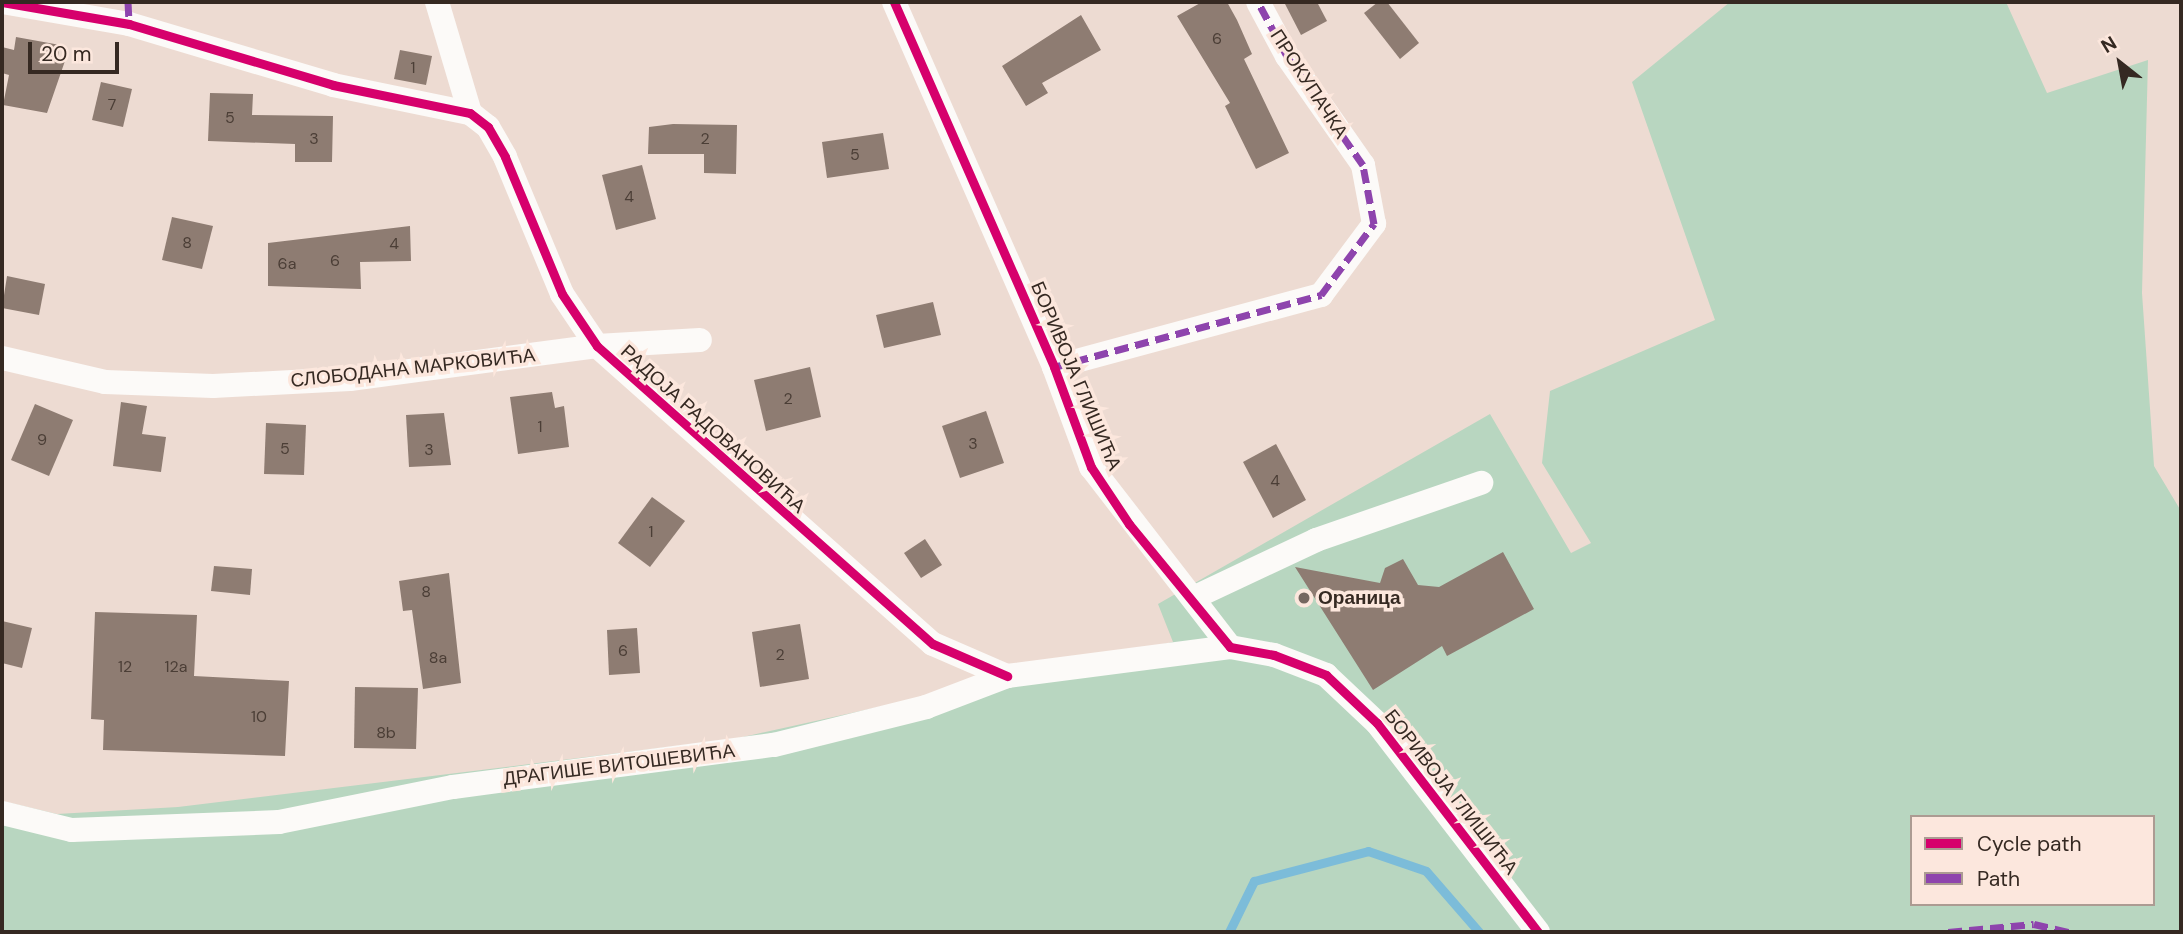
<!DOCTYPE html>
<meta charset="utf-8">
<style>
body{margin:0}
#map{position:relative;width:2183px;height:934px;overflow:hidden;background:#eddbd2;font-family:"DM Sans",sans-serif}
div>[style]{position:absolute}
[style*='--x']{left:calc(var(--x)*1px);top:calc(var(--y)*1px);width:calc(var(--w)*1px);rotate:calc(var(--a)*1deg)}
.green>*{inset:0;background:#b8d6c0}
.stream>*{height:9px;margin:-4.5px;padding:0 4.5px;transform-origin:4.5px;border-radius:4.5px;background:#7cbcd9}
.building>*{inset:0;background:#8e7c72}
.street>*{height:24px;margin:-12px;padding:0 12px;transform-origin:12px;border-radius:12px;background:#fcfaf8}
.quiet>*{height:7px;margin-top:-3.5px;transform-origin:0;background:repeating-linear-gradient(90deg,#8e44ad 0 14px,transparent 0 21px)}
.cycleway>*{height:9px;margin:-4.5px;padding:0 4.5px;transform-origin:4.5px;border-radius:4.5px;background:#d6006c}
.dots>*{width:19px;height:19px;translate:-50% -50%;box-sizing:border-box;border:4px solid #fce7dd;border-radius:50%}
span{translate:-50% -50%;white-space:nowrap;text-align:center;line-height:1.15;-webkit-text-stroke:7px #fce7dd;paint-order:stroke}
.number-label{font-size:16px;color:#4b3e36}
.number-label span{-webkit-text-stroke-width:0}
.street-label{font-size:19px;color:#352922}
.poi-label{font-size:19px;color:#352922;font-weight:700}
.left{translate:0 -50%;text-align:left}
.frame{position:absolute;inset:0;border:4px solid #352922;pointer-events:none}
.legend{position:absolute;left:1910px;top:815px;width:245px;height:91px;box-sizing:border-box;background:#fce7dd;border:2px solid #ac9b92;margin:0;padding:9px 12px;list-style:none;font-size:21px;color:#352922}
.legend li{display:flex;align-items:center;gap:14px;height:35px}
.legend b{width:35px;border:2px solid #ac9b92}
.north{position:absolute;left:2085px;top:28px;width:70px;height:70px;-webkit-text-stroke:5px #fce7dd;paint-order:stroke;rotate:329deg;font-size:19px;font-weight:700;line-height:28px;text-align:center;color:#352922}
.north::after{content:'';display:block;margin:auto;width:24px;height:32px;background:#352922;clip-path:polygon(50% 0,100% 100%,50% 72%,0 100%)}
.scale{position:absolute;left:28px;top:42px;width:91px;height:32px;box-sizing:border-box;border:4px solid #352922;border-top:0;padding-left:9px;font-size:21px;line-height:24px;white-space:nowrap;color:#352922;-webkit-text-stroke:5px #fce7dd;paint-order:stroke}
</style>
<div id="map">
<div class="green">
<div style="clip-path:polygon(evenodd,1730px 2px,2006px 2px,2047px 93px,2148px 60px,2142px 293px,2154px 466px,2181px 511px,2181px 932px,2px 932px,2px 801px,57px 814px,178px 807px,734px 739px,1173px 642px,1158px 604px,1490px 414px,1571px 553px,1591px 543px,1542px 463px,1550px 391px,1715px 320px,1632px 82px,1730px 2px,1912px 817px,2153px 817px,2153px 904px,1912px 904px,1912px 817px)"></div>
</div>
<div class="stream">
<div style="--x:1229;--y:932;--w:57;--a:-63.9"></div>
<div style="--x:1254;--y:881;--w:118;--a:-14.7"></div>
<div style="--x:1368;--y:851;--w:61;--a:19"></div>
<div style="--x:1426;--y:871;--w:81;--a:49"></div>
</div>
<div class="building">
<div style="clip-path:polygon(1202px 2px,1227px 2px,1237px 20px,1252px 54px,1244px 59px,1289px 153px,1256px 169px,1225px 106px,1230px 103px,1177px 16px)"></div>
<div style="clip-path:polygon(1284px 2px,1317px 2px,1327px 21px,1301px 35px)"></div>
<div style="clip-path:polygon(1378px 2px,1387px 2px,1419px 43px,1400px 59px,1364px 13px)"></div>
<div style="clip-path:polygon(1081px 15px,1101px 50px,1042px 83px,1048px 93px,1026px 106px,1002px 66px)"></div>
<div style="clip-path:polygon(16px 37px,60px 45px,58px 57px,66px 58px,47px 113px,3px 105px,9px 75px,2px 73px,2px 47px,14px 50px)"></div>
<div style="clip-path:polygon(400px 50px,432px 56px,426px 85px,394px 79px)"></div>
<div style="clip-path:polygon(101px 82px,132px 89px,123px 127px,92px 120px)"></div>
<div style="clip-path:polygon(210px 93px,253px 94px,252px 115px,333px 116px,332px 162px,295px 162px,295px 144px,208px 141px)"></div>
<div style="clip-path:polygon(673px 124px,737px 125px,736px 174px,704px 173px,704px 154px,648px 154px,649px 127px)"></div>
<div style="clip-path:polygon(883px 133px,889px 169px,827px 178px,822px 142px)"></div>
<div style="clip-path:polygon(642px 165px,656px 219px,616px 230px,602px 175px)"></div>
<div style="clip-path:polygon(172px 217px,213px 226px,202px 269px,162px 260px)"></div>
<div style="clip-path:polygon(410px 226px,411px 261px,360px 262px,361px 289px,268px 286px,268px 243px)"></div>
<div style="clip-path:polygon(7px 276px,45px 284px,39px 315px,2px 308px)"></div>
<div style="clip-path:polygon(933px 302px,941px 335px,884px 348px,876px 315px)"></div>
<div style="clip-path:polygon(810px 367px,821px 417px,766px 431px,754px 380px)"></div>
<div style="clip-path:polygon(552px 392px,555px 408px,564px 406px,569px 447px,518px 454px,510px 397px)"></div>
<div style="clip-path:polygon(121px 402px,147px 406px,142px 434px,166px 437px,161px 472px,113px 466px)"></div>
<div style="clip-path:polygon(35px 404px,73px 420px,49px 476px,11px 460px)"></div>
<div style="clip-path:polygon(986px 411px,1004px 463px,960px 478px,942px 426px)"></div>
<div style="clip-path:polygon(444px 413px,451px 465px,409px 467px,406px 415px)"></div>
<div style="clip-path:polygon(266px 423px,306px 425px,304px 475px,264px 474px)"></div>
<div style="clip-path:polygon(1276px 444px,1306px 500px,1273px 518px,1243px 462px)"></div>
<div style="clip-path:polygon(652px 497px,685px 521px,650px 567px,618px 543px)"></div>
<div style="clip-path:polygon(925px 539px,942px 565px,921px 578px,904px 553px)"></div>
<div style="clip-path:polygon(1503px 552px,1534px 609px,1447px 656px,1442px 646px,1373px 690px,1295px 567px,1380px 583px,1385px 568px,1403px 559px,1418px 585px,1439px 587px)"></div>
<div style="clip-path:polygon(214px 566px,252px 569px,250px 595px,211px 591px)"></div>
<div style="clip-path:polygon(449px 573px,461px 683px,423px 689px,412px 610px,403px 611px,399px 581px)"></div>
<div style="clip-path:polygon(95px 612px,197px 615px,194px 676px,289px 681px,285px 756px,103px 750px,104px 720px,91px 719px)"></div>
<div style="clip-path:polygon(2px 621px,32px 628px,22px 668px,2px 663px)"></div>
<div style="clip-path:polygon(800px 624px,809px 679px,760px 687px,752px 632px)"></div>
<div style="clip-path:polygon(637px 628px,640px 673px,609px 675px,607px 630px)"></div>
<div style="clip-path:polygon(355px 687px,418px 688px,416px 749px,354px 748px)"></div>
</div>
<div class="street">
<div style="--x:2;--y:2;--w:129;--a:9.8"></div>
<div style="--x:129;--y:24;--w:213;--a:16.6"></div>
<div style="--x:333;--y:85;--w:140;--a:11.6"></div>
<div style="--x:470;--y:113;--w:23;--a:38"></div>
<div style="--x:488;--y:127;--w:34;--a:60"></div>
<div style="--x:505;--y:157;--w:148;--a:67.4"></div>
<div style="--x:562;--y:294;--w:63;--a:56.1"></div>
<div style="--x:597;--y:346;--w:449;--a:41.6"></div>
<div style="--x:933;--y:644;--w:81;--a:23.4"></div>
<div style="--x:437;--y:2;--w:116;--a:73.4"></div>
<div style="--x:894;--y:2;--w:399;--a:66.3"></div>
<div style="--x:1054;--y:367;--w:107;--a:69.7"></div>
<div style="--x:1091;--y:467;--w:227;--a:52.3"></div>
<div style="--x:2;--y:358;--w:106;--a:13.1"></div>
<div style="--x:105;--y:382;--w:108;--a:2.1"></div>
<div style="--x:213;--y:386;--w:137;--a:-2.9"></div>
<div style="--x:350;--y:379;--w:249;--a:-7.6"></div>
<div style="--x:597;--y:346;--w:103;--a:-3.3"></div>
<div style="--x:1054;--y:367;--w:277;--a:-15.1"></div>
<div style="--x:1321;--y:295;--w:89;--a:-53.3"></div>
<div style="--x:1374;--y:224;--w:60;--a:-100.6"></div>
<div style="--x:1363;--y:165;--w:133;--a:-124.9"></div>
<div style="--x:1287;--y:56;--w:61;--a:-118.2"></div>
<div style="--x:1193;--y:598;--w:136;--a:-25.2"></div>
<div style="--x:1316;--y:540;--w:175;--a:-19.1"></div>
<div style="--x:2;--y:813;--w:72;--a:13.7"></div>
<div style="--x:72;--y:830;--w:207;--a:-2.2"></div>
<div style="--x:279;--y:822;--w:177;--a:-11.4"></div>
<div style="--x:453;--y:787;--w:324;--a:-7.5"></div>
<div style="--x:774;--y:745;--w:157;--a:-14"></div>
<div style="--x:926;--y:707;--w:87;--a:-20.9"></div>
<div style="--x:1007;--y:676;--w:225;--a:-7.4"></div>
<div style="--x:1230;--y:647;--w:45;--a:10.3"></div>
<div style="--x:1274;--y:655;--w:56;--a:21"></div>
<div style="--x:1326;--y:675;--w:70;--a:43.3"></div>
<div style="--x:1377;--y:723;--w:264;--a:52.4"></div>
</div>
<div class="quiet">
<div style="--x:128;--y:2;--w:22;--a:87"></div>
<div style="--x:1054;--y:367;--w:277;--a:-15.1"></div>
<div style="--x:1321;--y:295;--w:89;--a:-53.3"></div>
<div style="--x:1374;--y:224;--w:60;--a:-100.6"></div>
<div style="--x:1363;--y:165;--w:133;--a:-124.9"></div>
<div style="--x:1287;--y:56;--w:61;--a:-118.2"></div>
<div style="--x:1948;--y:932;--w:86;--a:-5.3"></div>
<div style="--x:2034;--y:924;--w:36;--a:13"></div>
</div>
<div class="cycleway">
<div style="--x:2;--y:2;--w:129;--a:9.8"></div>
<div style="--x:129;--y:24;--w:213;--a:16.6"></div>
<div style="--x:333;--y:85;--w:140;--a:11.6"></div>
<div style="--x:470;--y:113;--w:23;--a:38"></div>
<div style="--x:488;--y:127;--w:34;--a:60"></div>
<div style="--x:505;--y:157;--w:148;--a:67.4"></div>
<div style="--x:562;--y:294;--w:63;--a:56.1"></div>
<div style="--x:597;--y:346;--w:449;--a:41.6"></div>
<div style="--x:933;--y:644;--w:81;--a:23.4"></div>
<div style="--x:894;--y:2;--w:399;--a:66.3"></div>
<div style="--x:1054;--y:367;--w:107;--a:69.7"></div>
<div style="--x:1091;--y:467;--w:69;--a:56.3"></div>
<div style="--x:1129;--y:524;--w:159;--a:50.6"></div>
<div style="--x:1230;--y:647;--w:45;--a:10.3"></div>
<div style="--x:1274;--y:655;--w:56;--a:21"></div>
<div style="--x:1326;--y:675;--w:70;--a:43.3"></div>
<div style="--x:1377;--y:723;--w:264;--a:52.4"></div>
</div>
<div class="dots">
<div style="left:1304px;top:598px;background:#756760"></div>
</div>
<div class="number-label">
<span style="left:1217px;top:39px">6</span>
<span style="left:413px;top:68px">1</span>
<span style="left:112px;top:105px">7</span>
<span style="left:230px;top:118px">5</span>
<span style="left:314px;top:139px">3</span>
<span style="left:705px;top:139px">2</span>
<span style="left:855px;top:155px">5</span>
<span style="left:629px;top:197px">4</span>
<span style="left:187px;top:243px">8</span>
<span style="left:394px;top:244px">4</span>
<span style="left:335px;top:261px">6</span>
<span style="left:287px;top:264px">6a</span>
<span style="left:788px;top:399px">2</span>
<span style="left:540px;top:427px">1</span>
<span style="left:42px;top:440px">9</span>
<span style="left:973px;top:444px">3</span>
<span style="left:285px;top:449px">5</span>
<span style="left:429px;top:450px">3</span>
<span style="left:1275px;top:481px">4</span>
<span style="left:651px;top:532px">1</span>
<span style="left:426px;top:592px">8</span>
<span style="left:623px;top:651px">6</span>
<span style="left:780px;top:655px">2</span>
<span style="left:438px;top:658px">8a</span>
<span style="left:125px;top:667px">12</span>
<span style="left:176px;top:667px">12a</span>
<span style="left:259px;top:717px">10</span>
<span style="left:386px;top:733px">8b</span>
</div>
<div class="street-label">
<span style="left:1309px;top:84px;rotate:57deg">ПРОКУПАЧКА</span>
<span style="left:413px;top:368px;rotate:-6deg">СЛОБОДАНА МАРКОВИЋА</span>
<span style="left:1076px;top:376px;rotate:67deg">БОРИВОЈА ГЛИШИЋА</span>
<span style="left:713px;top:429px;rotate:42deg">РАДОЈА РАДОВАНОВИЋА</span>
<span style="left:619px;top:765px;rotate:-7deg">ДРАГИШЕ ВИТОШЕВИЋА</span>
<span style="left:1451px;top:792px;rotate:52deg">БОРИВОЈА ГЛИШИЋА</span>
</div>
<div class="poi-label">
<span class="left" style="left:1318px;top:598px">Ораница</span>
</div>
<div class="frame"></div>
<ul class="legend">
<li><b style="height:9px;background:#d6006c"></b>Cycle path</li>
<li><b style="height:9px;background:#8e44ad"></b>Path</li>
</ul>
<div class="north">N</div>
<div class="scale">20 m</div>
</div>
